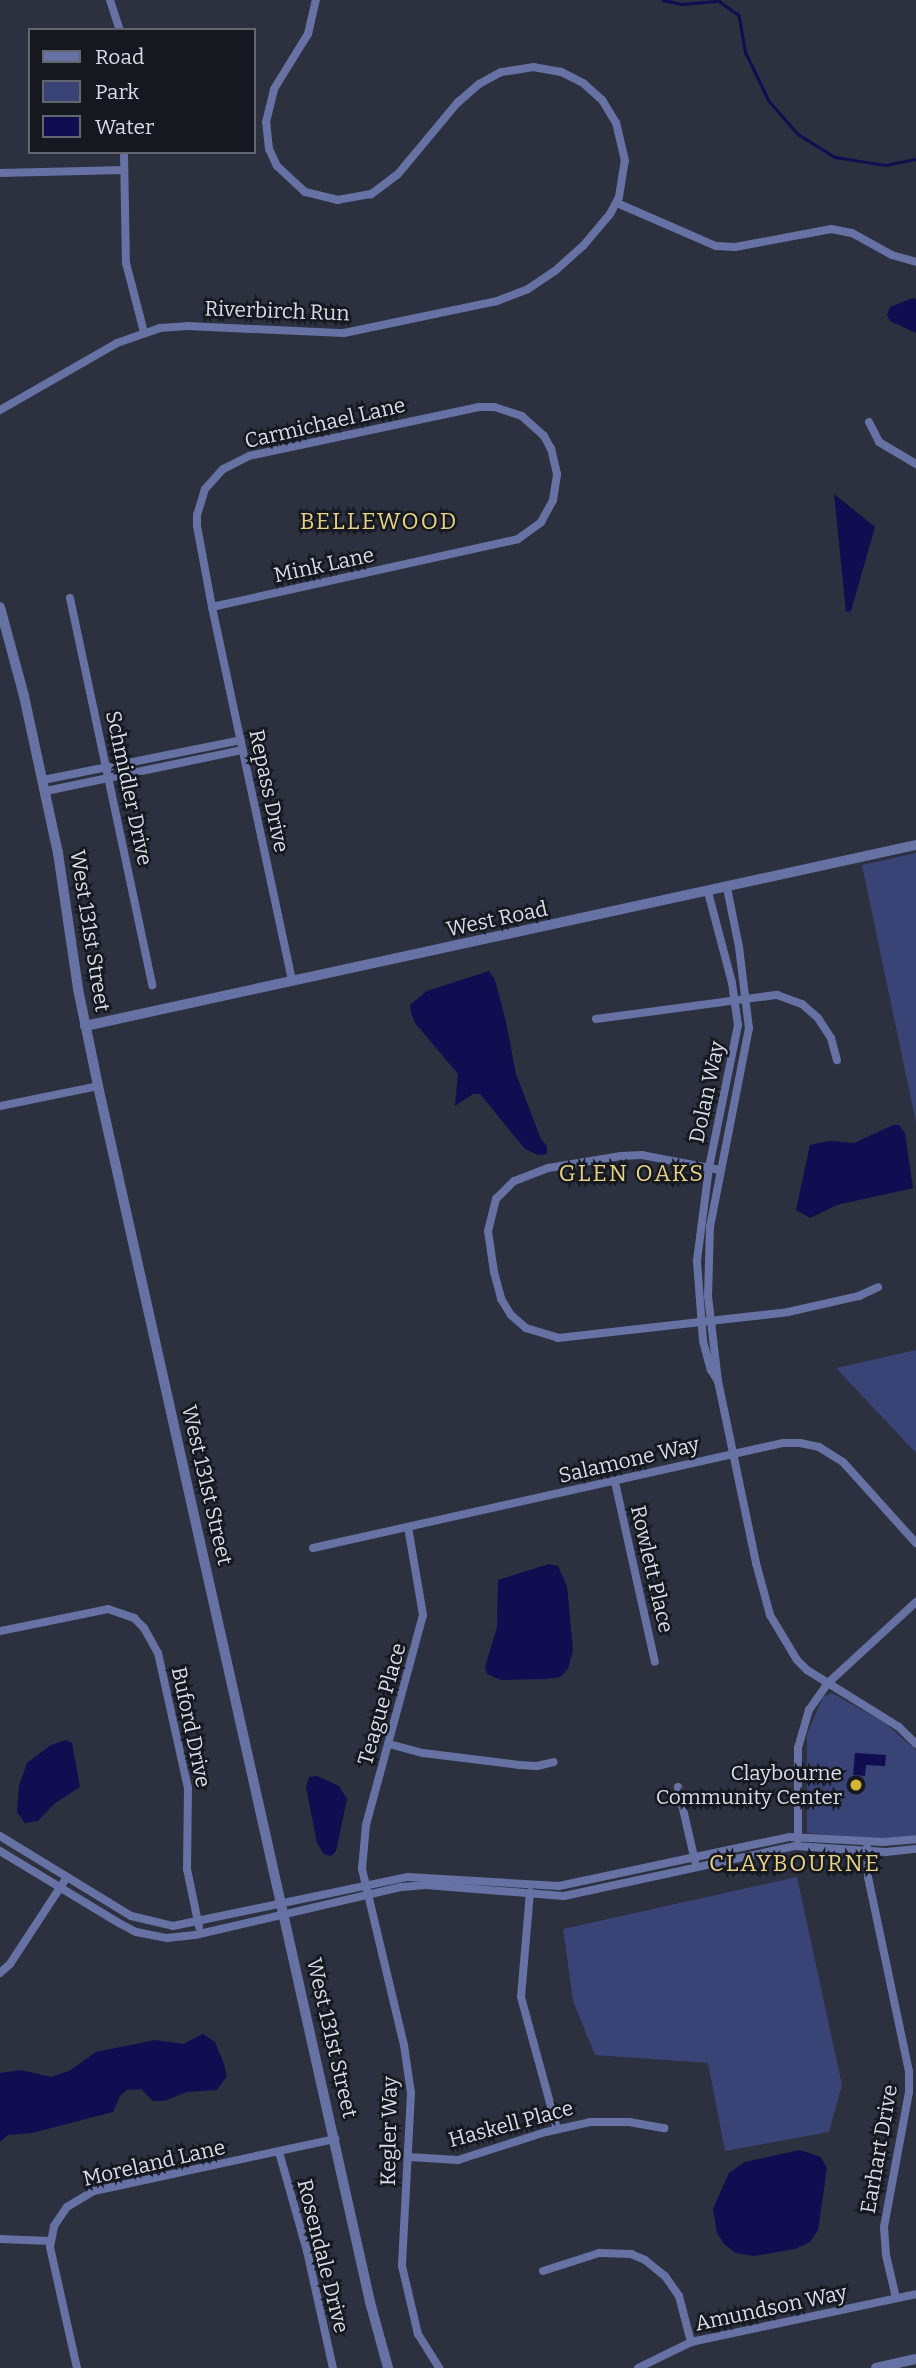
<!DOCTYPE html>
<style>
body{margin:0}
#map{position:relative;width:916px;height:2368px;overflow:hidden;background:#2c303f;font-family:Bitter,serif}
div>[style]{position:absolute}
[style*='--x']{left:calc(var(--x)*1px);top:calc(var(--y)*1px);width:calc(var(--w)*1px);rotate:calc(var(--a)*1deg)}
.green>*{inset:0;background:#3a4376}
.water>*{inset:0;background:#100d51}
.stream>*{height:2.5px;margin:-1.25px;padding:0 1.25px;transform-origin:1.25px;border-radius:1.25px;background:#100d51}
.minor>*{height:8px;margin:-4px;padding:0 4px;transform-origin:4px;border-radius:4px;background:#6671a4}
.tertiary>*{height:10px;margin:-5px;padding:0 5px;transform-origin:5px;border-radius:5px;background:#6671a4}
.dots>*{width:19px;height:19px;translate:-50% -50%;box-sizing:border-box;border:4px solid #16181f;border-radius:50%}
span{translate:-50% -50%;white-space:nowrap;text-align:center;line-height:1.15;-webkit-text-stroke:5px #16181f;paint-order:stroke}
.street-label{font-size:21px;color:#d9dce6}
.poi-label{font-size:21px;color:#d9dce6}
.right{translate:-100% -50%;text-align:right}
.neighbourhood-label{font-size:23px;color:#e7d184;letter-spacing:2px}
.legend{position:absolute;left:28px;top:28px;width:228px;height:126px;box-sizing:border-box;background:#16181f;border:2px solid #64666f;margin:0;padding:9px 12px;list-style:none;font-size:21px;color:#d9dce6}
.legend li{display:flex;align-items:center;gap:14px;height:35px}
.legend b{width:35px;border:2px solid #64666f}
</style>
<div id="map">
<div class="green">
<div style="clip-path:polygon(916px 853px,916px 1123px,862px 865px)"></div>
<div style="clip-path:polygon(916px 1350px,916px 1453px,836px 1368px)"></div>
<div style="clip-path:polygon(832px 1693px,885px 1723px,916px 1750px,916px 1835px,883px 1840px,807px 1833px,807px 1734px,823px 1697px)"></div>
<div style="clip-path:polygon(797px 1877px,842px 2085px,829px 2132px,725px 2151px,708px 2063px,595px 2055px,573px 2001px,563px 1929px)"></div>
</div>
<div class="water">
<div style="clip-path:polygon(913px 298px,916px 299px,916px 333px,890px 321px,887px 315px,890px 307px)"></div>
<div style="clip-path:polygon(834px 494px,875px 527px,851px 611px,846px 612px)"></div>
<div style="clip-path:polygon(489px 971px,495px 980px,506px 1022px,516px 1074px,541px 1139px,547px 1146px,547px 1154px,538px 1155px,525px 1149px,480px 1094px,473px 1094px,455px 1106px,458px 1074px,415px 1023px,411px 1013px,410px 1005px,427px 991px)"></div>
<div style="clip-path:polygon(893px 1125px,899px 1125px,905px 1133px,913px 1188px,837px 1205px,810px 1218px,796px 1210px,810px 1145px,829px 1141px,854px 1143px)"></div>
<div style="clip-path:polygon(549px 1564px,558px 1566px,567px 1586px,573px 1650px,568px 1669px,560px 1677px,547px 1679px,501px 1680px,487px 1674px,485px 1667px,497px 1627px,498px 1580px)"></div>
<div style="clip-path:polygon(66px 1740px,72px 1743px,80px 1787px,54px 1804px,38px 1821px,25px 1823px,17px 1812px,19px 1786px,27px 1763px,51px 1745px)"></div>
<div style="clip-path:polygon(855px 1753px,886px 1755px,885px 1766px,866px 1765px,865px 1776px,853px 1775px)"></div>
<div style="clip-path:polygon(317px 1776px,339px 1786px,347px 1799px,336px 1851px,331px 1856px,324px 1854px,317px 1843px,306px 1787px,309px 1777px)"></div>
<div style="clip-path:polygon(203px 2034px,215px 2042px,224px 2064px,227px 2076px,217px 2090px,187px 2092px,164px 2101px,153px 2101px,141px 2089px,127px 2090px,120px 2096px,113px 2112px,32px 2133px,8px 2135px,0 2142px,0 2073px,21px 2070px,51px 2077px,69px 2071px,96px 2052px,155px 2040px,183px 2044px)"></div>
<div style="clip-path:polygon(800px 2150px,821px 2157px,827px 2168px,818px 2230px,810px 2242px,795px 2249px,754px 2256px,736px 2253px,724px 2244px,717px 2233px,713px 2209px,729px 2173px,745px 2162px)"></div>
</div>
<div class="stream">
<div style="--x:663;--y:0;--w:19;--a:12"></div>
<div style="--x:682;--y:4;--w:37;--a:-5"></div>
<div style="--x:719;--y:1;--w:24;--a:35"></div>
<div style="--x:739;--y:15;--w:39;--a:80"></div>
<div style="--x:746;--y:53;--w:53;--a:64.4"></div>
<div style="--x:769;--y:101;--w:44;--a:48.7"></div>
<div style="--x:798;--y:134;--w:44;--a:31.9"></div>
<div style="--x:835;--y:157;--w:51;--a:9.1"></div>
<div style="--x:885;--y:165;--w:32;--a:-11"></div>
</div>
<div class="minor">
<div style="--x:110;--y:0;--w:32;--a:72"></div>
<div style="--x:124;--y:152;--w:111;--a:89"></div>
<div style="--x:126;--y:263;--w:71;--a:75.4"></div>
<div style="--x:0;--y:173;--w:124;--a:-1.4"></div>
<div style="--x:617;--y:203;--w:108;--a:23.5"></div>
<div style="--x:716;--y:246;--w:19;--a:3"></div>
<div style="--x:735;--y:247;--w:98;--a:-10.6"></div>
<div style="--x:831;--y:229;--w:21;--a:11"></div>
<div style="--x:852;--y:233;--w:46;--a:28.8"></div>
<div style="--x:892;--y:255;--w:25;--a:16"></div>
<div style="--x:0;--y:410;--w:135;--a:-29.8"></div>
<div style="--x:117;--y:343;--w:46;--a:-19.2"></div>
<div style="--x:160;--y:328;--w:27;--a:-4"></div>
<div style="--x:187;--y:326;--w:157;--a:2.6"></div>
<div style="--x:344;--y:333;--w:156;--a:-11.8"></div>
<div style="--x:497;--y:301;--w:33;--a:-21"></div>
<div style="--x:528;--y:289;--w:32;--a:-34"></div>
<div style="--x:555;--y:271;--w:38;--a:-42"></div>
<div style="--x:583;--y:246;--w:42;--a:-49.8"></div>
<div style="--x:610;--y:214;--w:19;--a:-62"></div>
<div style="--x:619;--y:197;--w:36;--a:-81"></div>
<div style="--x:625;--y:161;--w:39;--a:-103"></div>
<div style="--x:616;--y:123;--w:27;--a:-121"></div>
<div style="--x:602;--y:100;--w:25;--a:-138"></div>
<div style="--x:583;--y:83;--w:25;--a:-153"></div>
<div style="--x:561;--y:72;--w:27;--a:-170"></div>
<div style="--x:534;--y:67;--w:33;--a:171"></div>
<div style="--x:501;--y:72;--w:25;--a:151"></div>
<div style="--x:479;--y:84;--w:28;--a:139"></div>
<div style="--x:458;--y:102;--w:94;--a:129.8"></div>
<div style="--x:398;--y:174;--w:34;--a:143"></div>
<div style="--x:371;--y:194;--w:34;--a:170"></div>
<div style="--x:338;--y:200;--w:34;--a:-166"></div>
<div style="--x:305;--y:192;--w:38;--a:-137"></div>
<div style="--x:277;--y:166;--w:19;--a:-115"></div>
<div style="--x:269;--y:149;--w:27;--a:-96"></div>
<div style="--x:266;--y:122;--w:34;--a:-76"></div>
<div style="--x:274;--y:89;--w:65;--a:-58.3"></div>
<div style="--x:308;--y:34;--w:35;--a:-77"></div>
<div style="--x:869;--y:422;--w:22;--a:63"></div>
<div style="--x:879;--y:442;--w:43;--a:30.7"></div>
<div style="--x:70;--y:598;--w:396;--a:78"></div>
<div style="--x:212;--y:607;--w:313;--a:-12.5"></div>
<div style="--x:518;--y:539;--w:29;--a:-36"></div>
<div style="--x:541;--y:522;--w:25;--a:-61"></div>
<div style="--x:553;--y:500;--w:26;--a:-81"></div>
<div style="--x:557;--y:474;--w:26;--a:-103"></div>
<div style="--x:551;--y:449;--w:15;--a:-118"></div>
<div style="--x:544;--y:436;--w:30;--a:-138"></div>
<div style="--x:522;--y:416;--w:29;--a:-162"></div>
<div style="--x:494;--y:407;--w:15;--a:180"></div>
<div style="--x:479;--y:407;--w:235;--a:168"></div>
<div style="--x:249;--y:456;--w:29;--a:153"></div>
<div style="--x:223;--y:469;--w:27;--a:132"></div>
<div style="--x:205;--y:489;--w:27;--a:107"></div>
<div style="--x:197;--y:515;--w:11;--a:90"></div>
<div style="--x:197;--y:526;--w:82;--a:79.5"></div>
<div style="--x:212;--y:607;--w:382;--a:77.9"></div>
<div style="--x:43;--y:780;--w:202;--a:-11.4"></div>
<div style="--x:46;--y:791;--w:201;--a:-11.8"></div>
<div style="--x:727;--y:888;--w:60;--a:78.5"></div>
<div style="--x:739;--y:947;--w:82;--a:83"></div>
<div style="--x:749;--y:1028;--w:202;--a:101.1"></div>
<div style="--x:710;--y:1226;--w:70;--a:91.6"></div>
<div style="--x:708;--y:1296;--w:86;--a:83.3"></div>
<div style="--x:718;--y:1381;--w:186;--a:78.2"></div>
<div style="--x:756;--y:1563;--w:54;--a:74.9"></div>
<div style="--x:770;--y:1615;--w:52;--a:59"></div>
<div style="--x:797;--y:1660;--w:14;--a:45"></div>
<div style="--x:807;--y:1670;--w:108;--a:31.8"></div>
<div style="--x:899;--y:1727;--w:24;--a:45"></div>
<div style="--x:708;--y:892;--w:94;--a:75.2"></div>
<div style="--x:732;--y:983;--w:42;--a:81.9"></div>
<div style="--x:738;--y:1025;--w:146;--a:101.5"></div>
<div style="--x:709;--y:1168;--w:94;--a:97.4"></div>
<div style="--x:697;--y:1261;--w:80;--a:85.7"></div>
<div style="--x:703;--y:1341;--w:30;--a:75"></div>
<div style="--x:711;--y:1370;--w:13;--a:58"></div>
<div style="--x:596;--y:1019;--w:183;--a:-7.6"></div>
<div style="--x:777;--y:995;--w:27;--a:20"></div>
<div style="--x:802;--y:1004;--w:21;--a:41"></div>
<div style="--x:818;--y:1018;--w:24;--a:57"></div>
<div style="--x:831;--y:1038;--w:23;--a:75"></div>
<div style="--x:0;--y:1106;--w:100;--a:-11.5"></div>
<div style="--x:720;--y:1170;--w:79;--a:-169.1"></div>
<div style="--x:642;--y:1155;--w:21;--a:177"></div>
<div style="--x:621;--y:1156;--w:74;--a:170.7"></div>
<div style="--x:548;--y:1168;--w:36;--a:159"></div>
<div style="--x:514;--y:1181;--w:25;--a:135"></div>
<div style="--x:496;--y:1199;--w:33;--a:104"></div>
<div style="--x:488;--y:1231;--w:41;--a:81.7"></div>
<div style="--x:494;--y:1272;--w:28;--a:75"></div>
<div style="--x:501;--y:1299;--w:19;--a:58"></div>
<div style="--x:511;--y:1315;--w:20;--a:41"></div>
<div style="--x:526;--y:1328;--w:34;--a:17"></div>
<div style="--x:558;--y:1338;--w:231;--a:-6.4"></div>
<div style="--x:788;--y:1312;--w:73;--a:-12.7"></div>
<div style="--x:859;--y:1296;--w:21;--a:-25"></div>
<div style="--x:615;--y:1482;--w:184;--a:77.5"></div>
<div style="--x:408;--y:1527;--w:89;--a:80.3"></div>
<div style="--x:423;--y:1615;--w:218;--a:105.2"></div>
<div style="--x:366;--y:1825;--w:44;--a:95.2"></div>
<div style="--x:362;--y:1869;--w:181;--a:76.6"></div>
<div style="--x:404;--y:2045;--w:49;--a:81.7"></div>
<div style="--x:411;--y:2093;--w:173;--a:93"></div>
<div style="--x:402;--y:2266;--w:70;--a:76.8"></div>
<div style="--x:418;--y:2334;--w:40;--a:58"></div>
<div style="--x:313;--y:1548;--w:482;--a:-12.6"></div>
<div style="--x:783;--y:1443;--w:17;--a:0"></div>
<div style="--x:800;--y:1443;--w:19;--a:12"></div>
<div style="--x:819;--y:1447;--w:28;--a:32"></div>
<div style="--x:843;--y:1462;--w:109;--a:48"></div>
<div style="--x:0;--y:1631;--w:110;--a:-11.5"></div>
<div style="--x:108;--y:1609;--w:28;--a:19"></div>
<div style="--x:134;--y:1618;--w:14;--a:45"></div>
<div style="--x:144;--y:1628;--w:29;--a:61"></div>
<div style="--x:158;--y:1653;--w:138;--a:77.5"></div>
<div style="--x:188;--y:1788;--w:81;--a:90.7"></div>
<div style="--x:187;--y:1869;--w:59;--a:78.3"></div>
<div style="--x:389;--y:1744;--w:35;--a:15"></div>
<div style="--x:423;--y:1753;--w:97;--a:7.1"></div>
<div style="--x:519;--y:1765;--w:18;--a:3"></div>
<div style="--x:537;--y:1766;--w:17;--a:-13"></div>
<div style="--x:678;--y:1787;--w:76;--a:77.1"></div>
<div style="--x:0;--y:1836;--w:153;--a:31.4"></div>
<div style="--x:131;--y:1916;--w:43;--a:13.4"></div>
<div style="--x:173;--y:1926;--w:240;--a:-11.8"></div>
<div style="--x:408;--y:1877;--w:151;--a:3.4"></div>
<div style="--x:559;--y:1886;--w:236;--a:-12"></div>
<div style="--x:790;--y:1837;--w:93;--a:3.1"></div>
<div style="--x:883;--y:1842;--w:33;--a:-5"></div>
<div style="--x:798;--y:1839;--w:91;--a:-90"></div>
<div style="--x:798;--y:1748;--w:40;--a:-74"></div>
<div style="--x:809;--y:1710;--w:33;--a:-55"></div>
<div style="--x:828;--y:1683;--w:120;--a:-42.6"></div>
<div style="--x:867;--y:1847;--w:30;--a:88"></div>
<div style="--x:868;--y:1877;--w:198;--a:78.1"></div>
<div style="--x:909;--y:2071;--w:21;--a:90"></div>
<div style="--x:909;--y:2092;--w:137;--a:100.5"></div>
<div style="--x:884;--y:2227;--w:28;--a:86"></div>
<div style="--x:886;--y:2255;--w:44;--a:76.9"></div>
<div style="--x:0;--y:1851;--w:139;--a:31.2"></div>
<div style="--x:119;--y:1923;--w:19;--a:28"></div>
<div style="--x:136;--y:1932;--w:32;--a:11"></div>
<div style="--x:167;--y:1938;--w:28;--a:-6"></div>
<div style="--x:195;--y:1935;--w:212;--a:-13.1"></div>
<div style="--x:402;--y:1887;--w:23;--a:-5"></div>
<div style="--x:425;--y:1885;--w:139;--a:4.5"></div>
<div style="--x:564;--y:1896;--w:236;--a:-12.2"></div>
<div style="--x:795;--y:1846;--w:91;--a:3.8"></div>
<div style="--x:886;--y:1852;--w:30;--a:-6"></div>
<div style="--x:530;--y:1892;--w:105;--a:94.9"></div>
<div style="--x:521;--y:1997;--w:137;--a:74.7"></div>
<div style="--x:0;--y:1973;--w:13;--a:-42"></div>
<div style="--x:10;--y:1964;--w:104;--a:-56.8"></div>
<div style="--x:279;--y:2152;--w:103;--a:74.2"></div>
<div style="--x:307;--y:2251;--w:120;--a:77.5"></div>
<div style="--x:409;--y:2157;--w:49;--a:3.5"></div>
<div style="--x:458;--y:2160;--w:92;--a:-17.7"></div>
<div style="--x:546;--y:2132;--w:45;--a:-12.8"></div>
<div style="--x:590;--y:2122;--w:39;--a:0"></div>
<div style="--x:629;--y:2122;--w:36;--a:10"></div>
<div style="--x:0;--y:2239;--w:50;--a:2.3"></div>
<div style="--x:543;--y:2271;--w:59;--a:-17.8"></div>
<div style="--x:599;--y:2253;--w:32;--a:2"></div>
<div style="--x:631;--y:2254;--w:15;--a:23"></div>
<div style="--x:645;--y:2260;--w:26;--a:39"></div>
<div style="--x:665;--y:2276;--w:24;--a:55"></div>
<div style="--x:679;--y:2296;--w:48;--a:75.4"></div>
<div style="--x:77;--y:2368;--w:124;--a:-102.6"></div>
<div style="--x:50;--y:2247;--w:21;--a:-79"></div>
<div style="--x:54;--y:2226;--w:23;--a:-56"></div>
<div style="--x:67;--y:2207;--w:31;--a:-31"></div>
<div style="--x:94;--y:2191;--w:247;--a:-12.2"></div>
<div style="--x:638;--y:2368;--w:59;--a:-26.1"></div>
<div style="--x:691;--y:2342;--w:230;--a:-12"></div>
</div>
<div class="tertiary">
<div style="--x:0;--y:607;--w:92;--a:74.9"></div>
<div style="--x:24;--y:696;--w:161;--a:77.8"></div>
<div style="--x:58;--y:853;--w:137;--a:81.6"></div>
<div style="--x:78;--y:989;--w:99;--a:78.3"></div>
<div style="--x:98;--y:1086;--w:1246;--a:77.39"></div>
<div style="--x:370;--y:2302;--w:68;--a:74.7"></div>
<div style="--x:85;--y:1026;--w:850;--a:-12.29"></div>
<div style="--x:876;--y:2368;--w:41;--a:-12.7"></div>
</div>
<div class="dots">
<div style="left:856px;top:1785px;background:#d6b534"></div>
</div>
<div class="street-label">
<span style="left:277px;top:311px;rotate:2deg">Riverbirch Run</span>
<span style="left:325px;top:423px;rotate:-13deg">Carmichael Lane</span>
<span style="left:324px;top:565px;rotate:-12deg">Mink Lane</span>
<span style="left:129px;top:788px;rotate:78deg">Schmidler Drive</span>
<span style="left:269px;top:791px;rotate:78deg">Repass Drive</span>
<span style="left:497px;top:919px;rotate:-12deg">West Road</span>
<span style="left:90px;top:931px;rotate:81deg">West 131st Street</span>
<span style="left:707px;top:1092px;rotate:-78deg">Dolan Way</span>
<span style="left:629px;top:1460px;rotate:-13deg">Salamone Way</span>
<span style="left:207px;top:1485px;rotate:77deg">West 131st Street</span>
<span style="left:652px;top:1569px;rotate:77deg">Rowlett Place</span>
<span style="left:382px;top:1704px;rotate:-74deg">Teague Place</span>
<span style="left:191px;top:1727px;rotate:78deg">Buford Drive</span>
<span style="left:332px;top:2038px;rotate:77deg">West 131st Street</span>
<span style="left:511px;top:2124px;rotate:-15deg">Haskell Place</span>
<span style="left:389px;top:2131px;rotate:-89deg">Kegler Way</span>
<span style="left:879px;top:2149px;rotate:-80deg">Earhart Drive</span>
<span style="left:154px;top:2163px;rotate:-13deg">Moreland Lane</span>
<span style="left:323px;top:2256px;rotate:76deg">Rosendale Drive</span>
<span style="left:771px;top:2308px;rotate:-12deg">Amundson Way</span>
</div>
<div class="poi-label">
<span class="right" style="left:842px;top:1785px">Claybourne<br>Community Center</span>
</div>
<div class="neighbourhood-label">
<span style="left:379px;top:521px">BELLEWOOD</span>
<span style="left:632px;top:1173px">GLEN OAKS</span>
<span style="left:795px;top:1863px">CLAYBOURNE</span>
</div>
<ul class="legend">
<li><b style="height:9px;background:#6671a4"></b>Road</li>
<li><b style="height:19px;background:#3a4376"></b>Park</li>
<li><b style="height:19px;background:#100d51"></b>Water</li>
</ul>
</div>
